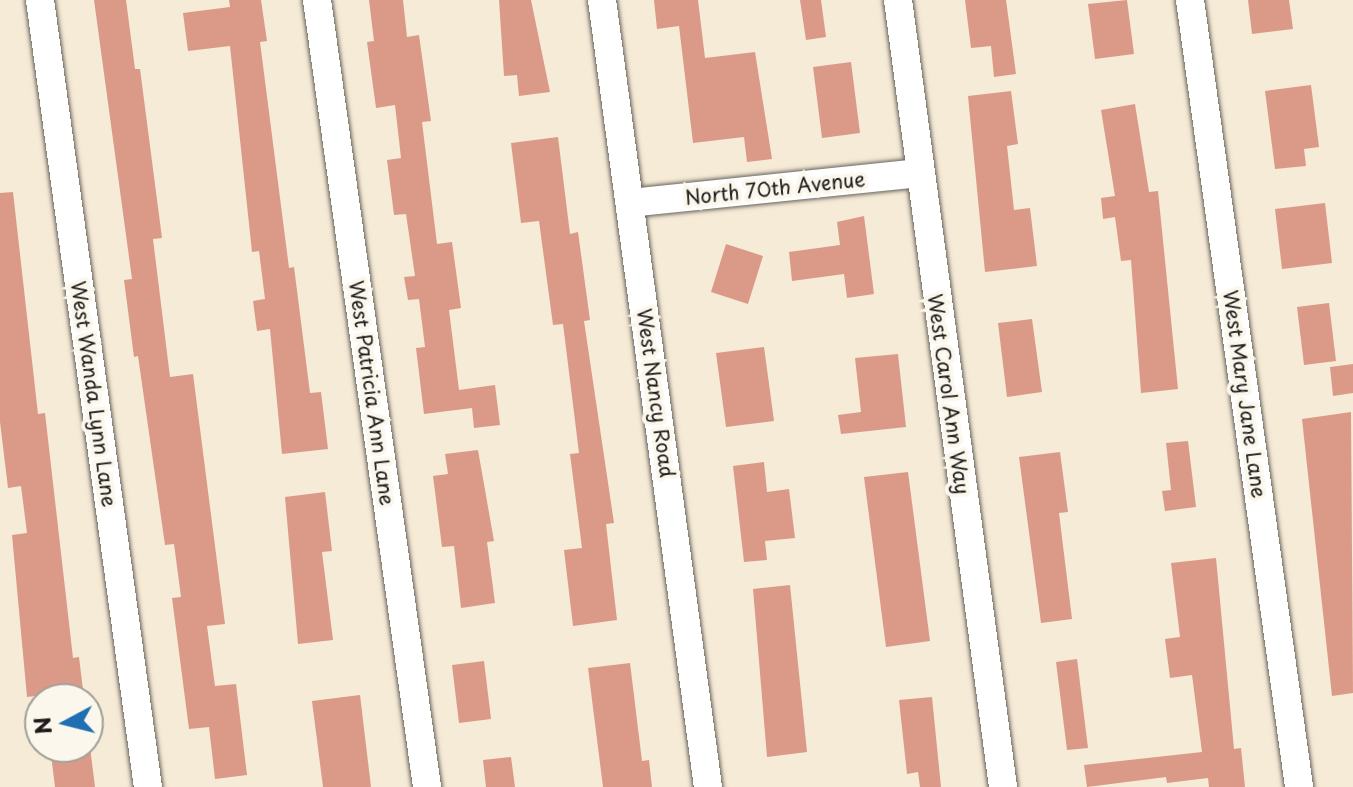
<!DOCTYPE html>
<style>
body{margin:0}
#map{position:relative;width:1353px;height:787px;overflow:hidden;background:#f5ebd6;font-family:"Playpen Sans",sans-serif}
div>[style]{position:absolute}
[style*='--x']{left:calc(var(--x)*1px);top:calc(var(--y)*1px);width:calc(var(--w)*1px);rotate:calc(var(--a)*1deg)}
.building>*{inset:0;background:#db9a88}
.roads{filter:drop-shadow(0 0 2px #68645d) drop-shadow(0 0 2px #68645d)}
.minor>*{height:28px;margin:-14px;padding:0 14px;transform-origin:14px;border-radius:14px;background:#fff}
span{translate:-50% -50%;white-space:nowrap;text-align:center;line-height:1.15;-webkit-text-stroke:8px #fbf7ec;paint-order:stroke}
.street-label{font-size:20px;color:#1c1c1c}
.north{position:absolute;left:24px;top:683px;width:80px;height:80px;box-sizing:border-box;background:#fbf7ec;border:2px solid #a29f99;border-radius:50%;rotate:263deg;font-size:22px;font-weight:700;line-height:32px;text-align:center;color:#1c1c1c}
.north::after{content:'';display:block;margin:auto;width:28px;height:36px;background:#1f6fb2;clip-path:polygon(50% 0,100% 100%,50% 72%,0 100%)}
</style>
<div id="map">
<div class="building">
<div style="clip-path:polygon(94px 0,126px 0,135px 69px,140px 69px,162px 238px,153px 239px,170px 377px,193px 374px,225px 624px,207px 626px,215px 686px,236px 684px,247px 775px,215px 779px,209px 727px,189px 729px,172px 598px,181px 597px,174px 544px,165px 545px,138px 356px,134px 357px,124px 280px,132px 279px)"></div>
<div style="clip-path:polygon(229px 0,261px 0,267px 41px,260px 42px,289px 268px,294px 267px,310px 393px,321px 392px,328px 449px,282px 454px,270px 329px,257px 331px,253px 301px,265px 299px,259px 251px,252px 252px,230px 46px,188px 51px,183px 13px,230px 7px)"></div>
<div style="clip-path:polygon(369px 0,403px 0,407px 37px,419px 35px,431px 121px,422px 122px,437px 244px,452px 242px,461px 308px,449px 310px,459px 390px,495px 385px,500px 425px,474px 428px,472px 408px,424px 414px,416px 348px,425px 347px,419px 299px,408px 300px,404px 277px,415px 276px,406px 214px,394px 215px,387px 160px,401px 158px,395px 105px,376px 108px,367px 42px,374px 41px)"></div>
<div style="clip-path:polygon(499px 0,531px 0,550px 92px,519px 96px,517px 75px,504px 76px)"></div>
<div style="clip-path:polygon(654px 0,698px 0,705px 58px,755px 52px,772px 159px,747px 162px,744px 137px,693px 143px,679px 26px,657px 29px)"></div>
<div style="clip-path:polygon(800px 0,821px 0,826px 37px,806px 40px)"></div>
<div style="clip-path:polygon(965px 0,1006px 0,1016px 74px,994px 77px,991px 46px,971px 48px)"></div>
<div style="clip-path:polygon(1127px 0,1134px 54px,1095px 59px,1088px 4px)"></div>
<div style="clip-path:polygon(1248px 0,1289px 0,1293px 29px,1252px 34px)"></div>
<div style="clip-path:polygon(851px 62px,860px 133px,822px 138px,813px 67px)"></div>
<div style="clip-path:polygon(1311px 85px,1319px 147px,1304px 149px,1306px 166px,1275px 169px,1265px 91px)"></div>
<div style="clip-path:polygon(1011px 91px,1018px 144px,1007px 146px,1014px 210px,1030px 208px,1037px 266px,985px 272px,968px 96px)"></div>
<div style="clip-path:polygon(1135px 104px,1149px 192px,1158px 191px,1178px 389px,1141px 393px,1131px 260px,1121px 261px,1115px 217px,1103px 219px,1101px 198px,1115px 196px,1101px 110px)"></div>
<div style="clip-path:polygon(558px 137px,570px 234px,578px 232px,590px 320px,584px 321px,614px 523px,606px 524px,617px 620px,573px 626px,564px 550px,582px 548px,570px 454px,579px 453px,563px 324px,553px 325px,539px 221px,521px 223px,511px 143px)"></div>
<div style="clip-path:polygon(13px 192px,38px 414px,45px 413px,73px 658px,79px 657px,83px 690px,27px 697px,12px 535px,27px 533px,21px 486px,8px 488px,0 422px,0 193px)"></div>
<div style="clip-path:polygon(1325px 203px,1332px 263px,1282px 269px,1275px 209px)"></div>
<div style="clip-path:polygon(864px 216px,874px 294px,847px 298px,844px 274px,792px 281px,789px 252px,840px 245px,837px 222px)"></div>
<div style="clip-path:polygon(726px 244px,763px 256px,748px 304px,711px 292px)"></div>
<div style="clip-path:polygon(1329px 303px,1336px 361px,1304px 365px,1297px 307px)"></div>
<div style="clip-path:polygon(1032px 319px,1042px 392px,1007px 397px,998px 323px)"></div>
<div style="clip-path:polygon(764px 347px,774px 421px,726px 427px,716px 353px)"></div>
<div style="clip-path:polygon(898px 354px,906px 427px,841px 434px,838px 415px,861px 412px,855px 358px)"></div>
<div style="clip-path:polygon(1353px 364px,1353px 393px,1333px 396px,1330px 367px)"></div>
<div style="clip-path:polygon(1351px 412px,1353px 693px,1332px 696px,1302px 419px)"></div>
<div style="clip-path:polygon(1188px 441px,1196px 507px,1165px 511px,1162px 491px,1171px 490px,1166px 443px)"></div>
<div style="clip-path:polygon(478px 450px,494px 541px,487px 542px,495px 603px,461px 608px,454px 546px,442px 547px,433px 476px,448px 474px,445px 454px)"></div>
<div style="clip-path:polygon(1060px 452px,1068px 512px,1059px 513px,1072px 619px,1041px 623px,1019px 457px)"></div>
<div style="clip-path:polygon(764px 462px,767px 492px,789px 489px,795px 538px,765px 541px,767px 560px,744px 562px,733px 466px)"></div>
<div style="clip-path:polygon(908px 472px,930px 641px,886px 647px,864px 477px)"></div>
<div style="clip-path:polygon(325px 492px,332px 551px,322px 552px,333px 640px,298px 644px,285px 497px)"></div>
<div style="clip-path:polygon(1216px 558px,1234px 749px,1241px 748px,1245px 787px,1209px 787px,1208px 778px,1167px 783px,1166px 777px,1087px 787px,1084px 765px,1202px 752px,1192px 675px,1170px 678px,1165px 639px,1180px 637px,1171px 563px)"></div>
<div style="clip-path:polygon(790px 585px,807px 752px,767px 757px,753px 589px)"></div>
<div style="clip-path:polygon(1077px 659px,1088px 748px,1067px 750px,1056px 662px)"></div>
<div style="clip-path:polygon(484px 661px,491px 719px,459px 723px,452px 665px)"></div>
<div style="clip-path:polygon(630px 663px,642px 761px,649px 760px,652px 787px,603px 787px,588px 668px)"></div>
<div style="clip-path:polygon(360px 695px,371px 787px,323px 787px,312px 701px)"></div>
<div style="clip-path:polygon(932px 697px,941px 787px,920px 787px,918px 772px,907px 774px,899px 700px)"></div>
<div style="clip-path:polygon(50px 747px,90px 747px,95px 787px,55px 787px)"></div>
<div style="clip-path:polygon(511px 757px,515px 787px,486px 787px,483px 760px)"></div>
</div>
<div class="roads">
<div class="minor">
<div style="--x:40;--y:0;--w:794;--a:82.19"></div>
<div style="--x:317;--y:0;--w:795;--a:82.04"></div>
<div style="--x:602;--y:0;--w:794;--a:82.33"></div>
<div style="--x:898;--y:0;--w:794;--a:82.4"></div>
<div style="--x:1190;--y:0;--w:795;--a:82.11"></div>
<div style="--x:630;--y:203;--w:292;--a:-5.9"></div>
</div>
</div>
<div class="street-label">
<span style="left:775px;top:188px;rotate:-6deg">North 70th Avenue</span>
<span style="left:372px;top:393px;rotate:82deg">West Patricia Ann Lane</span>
<span style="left:656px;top:393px;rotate:82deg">West Nancy Road</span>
<span style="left:94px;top:394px;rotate:82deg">West Wanda Lynn Lane</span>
<span style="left:949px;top:394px;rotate:82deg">West Carol Ann Way</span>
<span style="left:1245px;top:394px;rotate:82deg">West Mary Jane Lane</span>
</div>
<div class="north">N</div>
</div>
